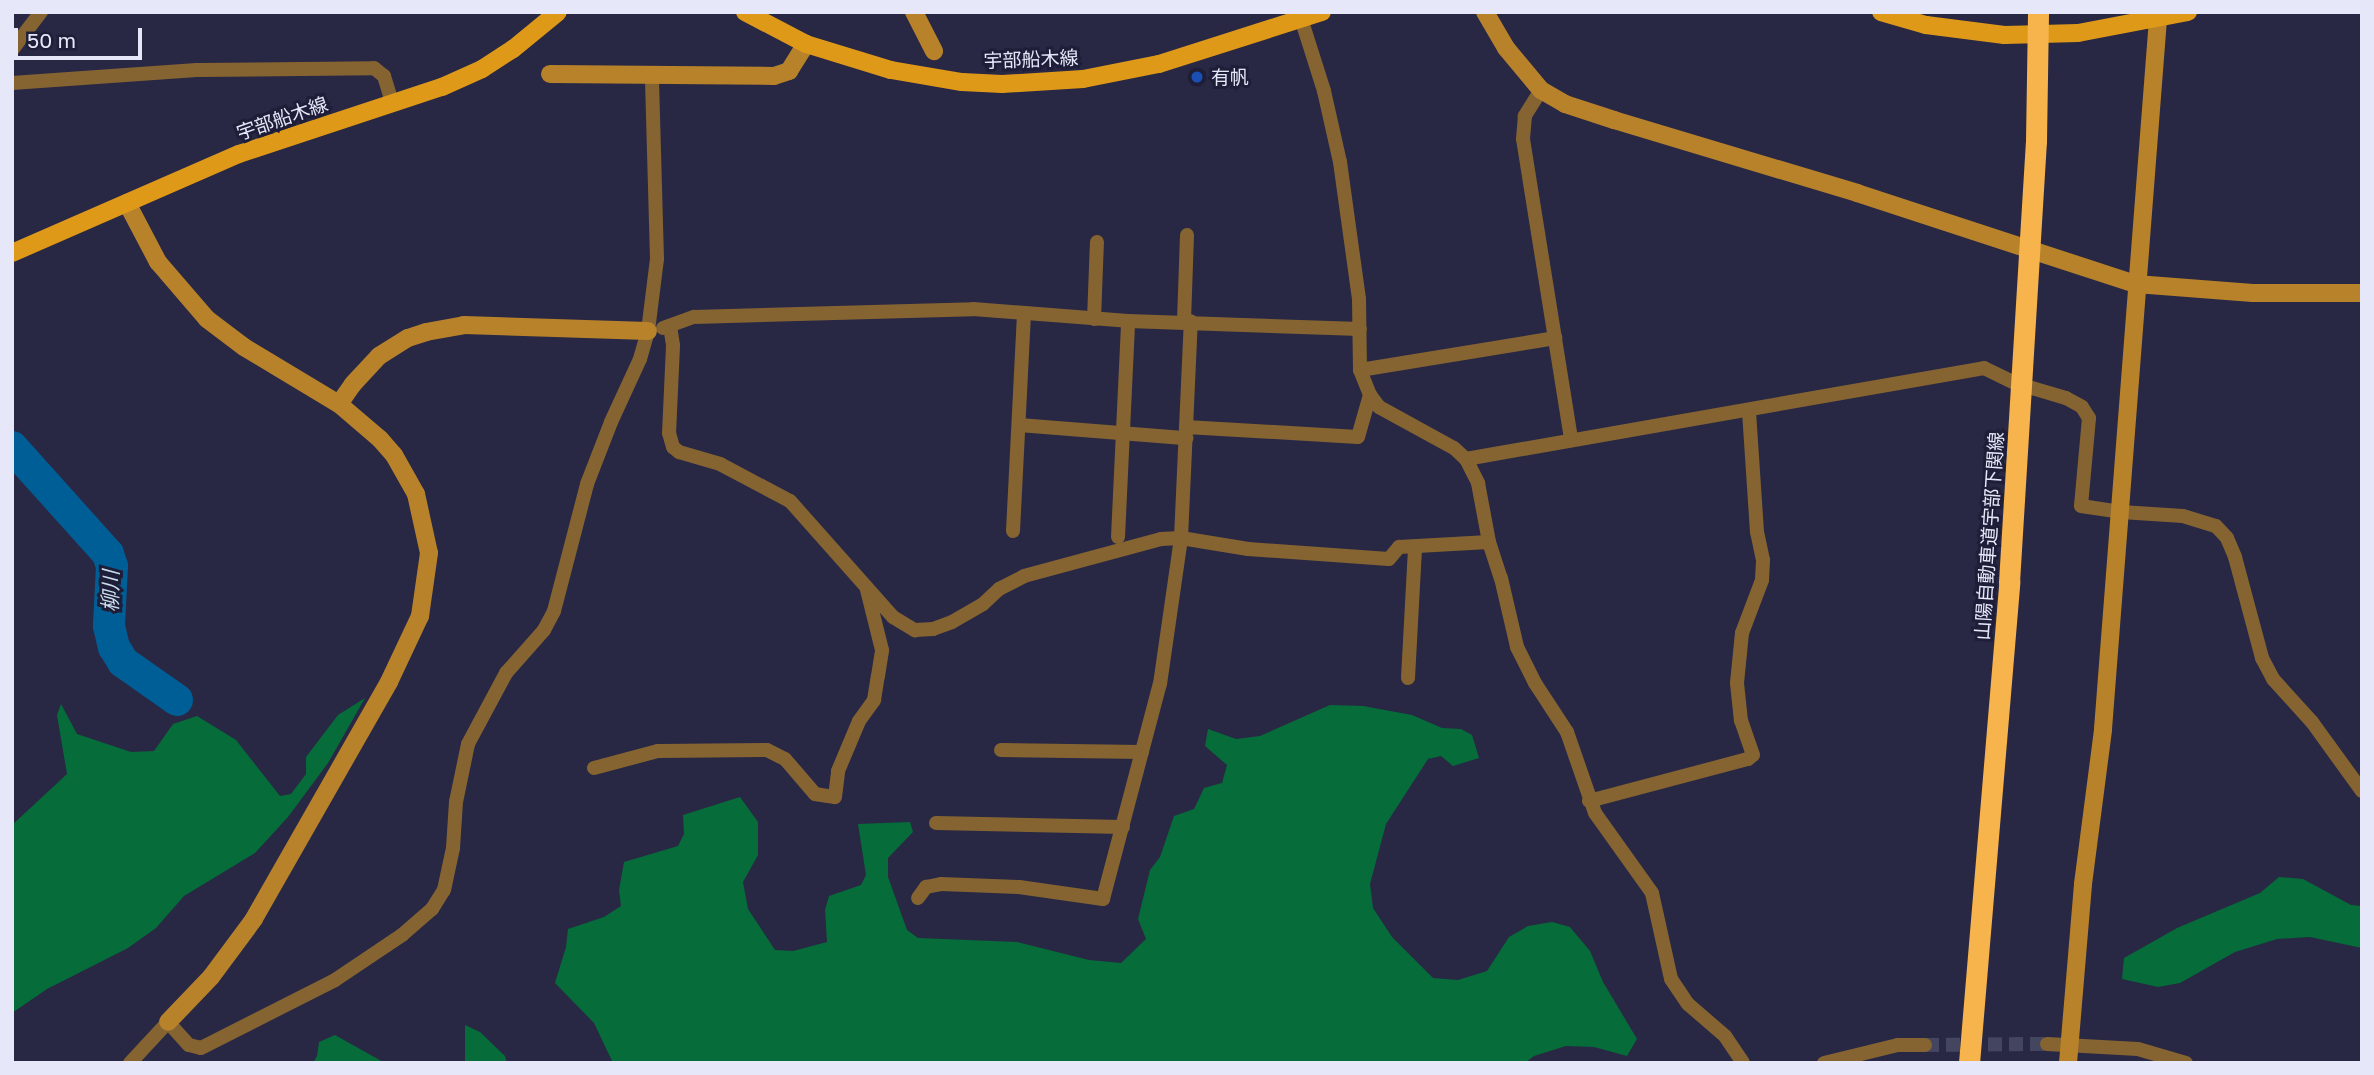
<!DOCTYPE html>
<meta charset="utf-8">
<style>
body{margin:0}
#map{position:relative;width:2374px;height:1075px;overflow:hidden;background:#282844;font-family:"Golos Text","Noto Sans JP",sans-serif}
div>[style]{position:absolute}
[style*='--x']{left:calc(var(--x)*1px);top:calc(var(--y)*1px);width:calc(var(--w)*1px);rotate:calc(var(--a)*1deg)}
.forest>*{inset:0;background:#056c3a}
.river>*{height:32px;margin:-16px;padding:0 16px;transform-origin:16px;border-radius:16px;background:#005e96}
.street-tunnel>*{height:14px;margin-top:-7px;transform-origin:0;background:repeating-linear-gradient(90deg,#44455f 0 14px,transparent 0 21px)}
.street>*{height:14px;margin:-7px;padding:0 7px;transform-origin:7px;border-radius:7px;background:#856432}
.secondary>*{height:18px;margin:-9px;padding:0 9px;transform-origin:9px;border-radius:9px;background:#b8822b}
.primary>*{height:18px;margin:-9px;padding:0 9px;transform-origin:9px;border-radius:9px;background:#df9919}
.highway>*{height:21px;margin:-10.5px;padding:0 10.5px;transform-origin:10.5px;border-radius:10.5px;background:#f7b34c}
.highway-bridge>*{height:21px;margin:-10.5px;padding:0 10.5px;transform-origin:10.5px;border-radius:10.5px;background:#f7b34c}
.dots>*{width:19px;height:19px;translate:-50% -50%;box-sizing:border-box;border:4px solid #1e1e39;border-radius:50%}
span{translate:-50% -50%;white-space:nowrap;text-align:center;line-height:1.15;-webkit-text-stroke:6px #1e1e39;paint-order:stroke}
.street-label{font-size:19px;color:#e6e7f9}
.poi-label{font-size:19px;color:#e6e7f9}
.left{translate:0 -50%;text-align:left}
.water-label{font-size:21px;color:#ccdeee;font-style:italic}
.frame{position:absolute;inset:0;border:14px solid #e6e7f9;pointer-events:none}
.scale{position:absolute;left:14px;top:28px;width:128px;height:32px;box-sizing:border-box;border:4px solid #e6e7f9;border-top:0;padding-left:9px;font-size:21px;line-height:24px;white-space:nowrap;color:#e6e7f9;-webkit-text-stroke:5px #1e1e39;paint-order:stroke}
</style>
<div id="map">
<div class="forest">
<div style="clip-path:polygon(365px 698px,328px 763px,288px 817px,255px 853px,184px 896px,156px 928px,128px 948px,47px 989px,12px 1013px,12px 825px,67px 774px,57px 715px,61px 704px,77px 734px,131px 752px,154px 751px,173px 724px,197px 716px,236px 740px,280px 796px,291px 794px,306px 774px,306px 757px,338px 715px)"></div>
<div style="clip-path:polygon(1330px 705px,1363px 706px,1412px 715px,1442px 728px,1461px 729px,1472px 735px,1479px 758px,1453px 766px,1441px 756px,1428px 759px,1386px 824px,1370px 884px,1373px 908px,1392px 937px,1433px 978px,1458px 980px,1487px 971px,1509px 937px,1528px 926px,1552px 922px,1570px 927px,1590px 951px,1603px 982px,1637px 1039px,1627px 1056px,1594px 1047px,1566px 1046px,1534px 1056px,1525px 1063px,613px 1063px,594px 1023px,555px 983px,566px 947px,568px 929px,604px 917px,621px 906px,619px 890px,624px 862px,678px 846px,684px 834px,683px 815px,740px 797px,758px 822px,758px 855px,743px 882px,748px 909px,775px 950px,793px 951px,827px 942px,825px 910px,829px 896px,861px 885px,866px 875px,858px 824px,910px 822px,913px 832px,888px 858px,888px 877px,907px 930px,918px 938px,1017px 942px,1089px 960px,1121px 963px,1146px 939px,1138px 919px,1150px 870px,1160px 857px,1174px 816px,1194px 809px,1204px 788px,1222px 783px,1227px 765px,1205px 746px,1208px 729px,1236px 739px,1260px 736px)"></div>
<div style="clip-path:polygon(2279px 877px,2303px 879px,2351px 905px,2362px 906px,2362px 948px,2310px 937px,2277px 939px,2235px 952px,2180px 983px,2158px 987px,2122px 979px,2124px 958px,2177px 928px,2260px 893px)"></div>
<div style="clip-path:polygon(465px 1025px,480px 1032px,505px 1056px,507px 1063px,465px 1063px)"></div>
<div style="clip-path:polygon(335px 1035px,385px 1063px,313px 1063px,317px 1056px,319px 1042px)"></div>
</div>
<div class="river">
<div style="--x:12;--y:447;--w:144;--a:48.1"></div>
<div style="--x:108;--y:554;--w:13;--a:72"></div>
<div style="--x:112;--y:566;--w:60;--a:92.9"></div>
<div style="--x:109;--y:626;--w:22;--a:77"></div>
<div style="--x:114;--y:647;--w:17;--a:59"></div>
<div style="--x:123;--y:662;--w:66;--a:35.1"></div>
</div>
<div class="street-tunnel">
<div style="--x:1925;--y:1045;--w:122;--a:-0.5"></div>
</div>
<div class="street">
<div style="--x:1299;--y:12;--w:83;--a:72.4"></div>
<div style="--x:1324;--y:91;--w:73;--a:77.3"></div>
<div style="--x:1340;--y:162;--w:138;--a:82.1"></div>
<div style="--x:1359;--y:299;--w:71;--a:89.2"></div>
<div style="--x:1360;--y:370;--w:27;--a:68"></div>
<div style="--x:1370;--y:395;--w:15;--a:53"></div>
<div style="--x:1379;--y:407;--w:85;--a:28.7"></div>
<div style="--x:1454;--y:448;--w:16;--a:43"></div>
<div style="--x:1466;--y:459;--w:27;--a:63"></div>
<div style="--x:1478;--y:483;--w:60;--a:79.4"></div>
<div style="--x:1489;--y:542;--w:38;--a:72"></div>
<div style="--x:1501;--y:578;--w:71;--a:76.9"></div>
<div style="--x:1517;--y:647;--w:40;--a:63.4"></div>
<div style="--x:1535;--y:683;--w:59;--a:56.9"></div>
<div style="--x:1567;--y:732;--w:86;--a:70.9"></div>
<div style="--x:1595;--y:813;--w:98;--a:54.5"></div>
<div style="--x:1652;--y:893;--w:88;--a:77.5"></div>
<div style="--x:1671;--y:979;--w:30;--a:56"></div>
<div style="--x:1688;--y:1004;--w:49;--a:40.9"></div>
<div style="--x:1725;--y:1036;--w:32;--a:56"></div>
<div style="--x:12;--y:50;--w:48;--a:-52.7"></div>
<div style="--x:12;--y:83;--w:185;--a:-4"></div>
<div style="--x:197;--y:70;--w:177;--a:-0.6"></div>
<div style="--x:374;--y:68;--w:13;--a:39"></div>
<div style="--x:384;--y:76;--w:28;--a:73"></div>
<div style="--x:1541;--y:90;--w:31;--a:122"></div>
<div style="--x:1525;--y:116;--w:23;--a:95"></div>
<div style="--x:1523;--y:139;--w:305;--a:80.9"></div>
<div style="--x:1094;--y:319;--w:77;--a:-87.8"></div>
<div style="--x:1184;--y:321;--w:86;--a:-88"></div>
<div style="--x:670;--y:326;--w:20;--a:81"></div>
<div style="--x:673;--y:346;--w:87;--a:92.6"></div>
<div style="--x:669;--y:433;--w:15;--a:74"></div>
<div style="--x:673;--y:447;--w:8;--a:40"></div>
<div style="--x:679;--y:452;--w:43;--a:16.3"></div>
<div style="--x:720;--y:464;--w:79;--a:27.9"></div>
<div style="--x:790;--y:501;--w:155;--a:48.4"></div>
<div style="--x:893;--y:617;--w:26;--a:31"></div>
<div style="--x:915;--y:630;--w:18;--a:-3"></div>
<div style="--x:933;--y:629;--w:20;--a:-20"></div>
<div style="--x:952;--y:622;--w:36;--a:-30"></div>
<div style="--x:983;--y:604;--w:22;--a:-43"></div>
<div style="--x:999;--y:589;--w:28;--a:-27"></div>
<div style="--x:1024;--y:576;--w:142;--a:-15.1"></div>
<div style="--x:1161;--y:539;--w:20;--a:-3"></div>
<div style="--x:1181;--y:538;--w:68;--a:9.3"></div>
<div style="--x:1248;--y:549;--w:141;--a:4.1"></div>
<div style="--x:1389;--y:559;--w:16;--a:-50"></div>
<div style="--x:1399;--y:547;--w:90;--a:-3.2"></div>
<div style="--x:663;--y:328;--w:33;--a:-20"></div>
<div style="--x:694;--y:317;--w:279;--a:-1.6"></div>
<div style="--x:973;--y:309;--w:155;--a:4.4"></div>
<div style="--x:1128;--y:321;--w:232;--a:2"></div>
<div style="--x:1360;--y:370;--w:198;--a:-9.3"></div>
<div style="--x:1019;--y:425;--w:168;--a:4.5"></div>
<div style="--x:1186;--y:427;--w:172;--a:3.3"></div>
<div style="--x:1358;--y:437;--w:44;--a:-74.1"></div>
<div style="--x:1466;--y:459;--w:526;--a:-9.96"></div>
<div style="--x:1984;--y:368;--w:34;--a:26"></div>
<div style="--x:2015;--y:383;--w:53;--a:16.4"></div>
<div style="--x:2066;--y:398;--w:18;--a:29"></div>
<div style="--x:2082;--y:407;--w:13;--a:58"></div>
<div style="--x:2089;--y:418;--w:88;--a:95.2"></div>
<div style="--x:2081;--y:506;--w:40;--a:8.5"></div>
<div style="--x:2121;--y:512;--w:62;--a:3.7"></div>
<div style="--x:2183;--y:516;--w:34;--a:17"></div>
<div style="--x:2216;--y:526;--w:16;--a:47"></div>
<div style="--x:2227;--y:538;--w:21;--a:67"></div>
<div style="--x:2235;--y:557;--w:105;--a:75"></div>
<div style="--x:2262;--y:658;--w:24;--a:62"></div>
<div style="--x:2273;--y:679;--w:58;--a:47.8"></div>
<div style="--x:2312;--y:722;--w:85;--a:54.1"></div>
<div style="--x:1013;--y:531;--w:217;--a:-87.1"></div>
<div style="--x:1118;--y:537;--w:216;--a:-87.3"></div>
<div style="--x:1408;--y:678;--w:131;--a:-86.9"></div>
<div style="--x:1001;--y:750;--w:141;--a:0.8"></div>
<div style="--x:594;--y:768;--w:66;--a:-14.9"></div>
<div style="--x:658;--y:751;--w:109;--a:-0.5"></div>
<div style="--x:767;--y:750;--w:20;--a:27"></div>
<div style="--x:785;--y:759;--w:46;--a:49.4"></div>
<div style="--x:815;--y:794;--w:20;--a:9"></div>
<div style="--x:835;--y:797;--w:26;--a:-83"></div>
<div style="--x:838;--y:771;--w:54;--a:-67.2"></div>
<div style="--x:859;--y:721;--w:26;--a:-54"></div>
<div style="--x:874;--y:700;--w:24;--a:-81"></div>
<div style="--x:878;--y:676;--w:26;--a:-81"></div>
<div style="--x:882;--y:650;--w:62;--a:-104"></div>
<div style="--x:1589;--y:801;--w:164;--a:-14.8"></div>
<div style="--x:1748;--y:759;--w:6;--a:-39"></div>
<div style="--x:1753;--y:755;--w:36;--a:-109"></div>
<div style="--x:1741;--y:721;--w:38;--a:-96"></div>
<div style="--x:1737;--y:683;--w:50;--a:-84.3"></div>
<div style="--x:1742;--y:633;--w:57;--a:-69.3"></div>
<div style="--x:1762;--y:580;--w:20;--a:-87"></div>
<div style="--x:1763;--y:560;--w:29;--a:-102"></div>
<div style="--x:1757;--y:532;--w:122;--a:-93.8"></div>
<div style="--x:936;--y:823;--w:187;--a:1.2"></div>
<div style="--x:918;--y:898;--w:14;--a:-54"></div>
<div style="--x:926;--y:887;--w:15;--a:-11"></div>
<div style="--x:941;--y:884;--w:78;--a:2.2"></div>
<div style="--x:1019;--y:887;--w:85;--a:8.1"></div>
<div style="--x:1103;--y:899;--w:222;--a:-75.2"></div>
<div style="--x:1160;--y:684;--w:148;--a:-81.8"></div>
<div style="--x:1181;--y:538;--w:217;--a:-87.4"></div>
<div style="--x:2047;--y:1044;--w:91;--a:3.1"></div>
<div style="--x:2138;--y:1049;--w:50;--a:16.3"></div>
<div style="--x:130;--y:1063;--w:56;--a:-47.2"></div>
<div style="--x:168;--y:1022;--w:31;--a:48"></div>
<div style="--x:189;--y:1045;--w:12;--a:14"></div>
<div style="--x:201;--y:1048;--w:150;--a:-26.9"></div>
<div style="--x:335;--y:980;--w:81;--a:-33.9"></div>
<div style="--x:402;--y:935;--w:40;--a:-41"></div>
<div style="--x:432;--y:909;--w:22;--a:-58"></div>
<div style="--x:444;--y:890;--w:43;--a:-77.9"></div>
<div style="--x:453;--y:848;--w:46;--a:-86.3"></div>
<div style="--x:456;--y:802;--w:59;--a:-78.3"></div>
<div style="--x:468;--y:744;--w:81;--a:-61.8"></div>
<div style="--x:506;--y:673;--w:57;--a:-48.5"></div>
<div style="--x:544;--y:630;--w:21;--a:-62"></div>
<div style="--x:554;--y:611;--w:131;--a:-75.4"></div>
<div style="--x:587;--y:484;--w:66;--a:-68.8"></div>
<div style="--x:611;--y:422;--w:69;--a:-65.3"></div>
<div style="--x:640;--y:359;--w:29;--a:-74"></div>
<div style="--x:648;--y:331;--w:73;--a:-82.9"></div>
<div style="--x:657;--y:259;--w:184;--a:-91.6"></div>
<div style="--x:1824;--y:1063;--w:76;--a:-13.7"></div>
<div style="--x:1898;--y:1045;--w:27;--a:0"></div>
</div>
<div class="secondary">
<div style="--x:914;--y:12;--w:44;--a:62.9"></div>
<div style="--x:1485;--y:12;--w:42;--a:59.7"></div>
<div style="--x:1506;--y:48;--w:55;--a:50.2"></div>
<div style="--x:1541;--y:90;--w:28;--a:30"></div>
<div style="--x:1565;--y:104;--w:52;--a:18.1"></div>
<div style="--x:1614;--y:120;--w:254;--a:16.7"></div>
<div style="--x:1857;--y:193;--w:293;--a:18.1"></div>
<div style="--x:2136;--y:284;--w:117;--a:4.4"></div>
<div style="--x:2253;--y:293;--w:109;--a:0"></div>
<div style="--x:550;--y:74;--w:224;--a:0.5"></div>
<div style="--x:774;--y:76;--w:16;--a:-18"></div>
<div style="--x:789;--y:71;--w:32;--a:-58"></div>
<div style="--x:127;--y:203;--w:67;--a:62.3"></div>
<div style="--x:158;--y:262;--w:75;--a:49.3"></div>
<div style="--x:207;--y:319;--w:46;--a:37.1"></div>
<div style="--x:244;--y:347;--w:111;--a:31"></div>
<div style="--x:339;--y:404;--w:54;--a:40.5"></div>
<div style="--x:380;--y:439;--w:21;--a:49"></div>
<div style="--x:394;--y:455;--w:45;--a:60.6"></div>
<div style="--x:416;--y:494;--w:60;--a:77.6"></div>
<div style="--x:429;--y:553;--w:64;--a:98.1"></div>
<div style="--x:420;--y:616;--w:73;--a:115.2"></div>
<div style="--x:389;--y:682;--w:273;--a:119.7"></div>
<div style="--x:254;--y:919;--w:72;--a:126.6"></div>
<div style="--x:211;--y:977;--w:62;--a:133.7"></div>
<div style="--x:339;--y:404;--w:24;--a:-55"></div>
<div style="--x:353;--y:384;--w:38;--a:-47"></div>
<div style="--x:379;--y:356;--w:34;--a:-32"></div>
<div style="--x:408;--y:338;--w:19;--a:-18"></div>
<div style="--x:426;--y:332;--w:39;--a:-10"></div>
<div style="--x:464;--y:325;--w:184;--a:1.9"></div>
<div style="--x:2068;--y:1063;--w:180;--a:-85.2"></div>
<div style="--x:2083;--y:884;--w:156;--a:-82.6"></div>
<div style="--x:2103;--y:729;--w:712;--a:-85.57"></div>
</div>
<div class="primary">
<div style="--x:745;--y:12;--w:69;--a:27.7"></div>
<div style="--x:806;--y:44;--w:89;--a:17"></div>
<div style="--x:891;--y:70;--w:72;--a:9.6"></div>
<div style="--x:962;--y:82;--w:40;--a:2.9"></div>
<div style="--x:1002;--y:84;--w:81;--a:-3.5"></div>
<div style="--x:1083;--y:79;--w:77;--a:-11.2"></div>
<div style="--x:1159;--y:64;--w:171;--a:-17.7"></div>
<div style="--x:1881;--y:12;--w:47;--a:16.1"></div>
<div style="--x:1926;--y:25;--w:79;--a:7.3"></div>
<div style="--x:2004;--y:35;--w:74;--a:-1.5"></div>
<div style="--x:2078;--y:33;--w:112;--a:-10.8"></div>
<div style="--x:12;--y:253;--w:248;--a:-23.6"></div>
<div style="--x:239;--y:154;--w:214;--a:-18.3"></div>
<div style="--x:442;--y:87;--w:44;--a:-24.2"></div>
<div style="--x:482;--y:69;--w:37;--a:-33"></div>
<div style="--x:513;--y:49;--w:58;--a:-39.4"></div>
</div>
<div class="highway">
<div style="--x:1969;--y:1063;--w:483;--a:-85.2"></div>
</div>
<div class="highway-bridge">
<div style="--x:2009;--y:582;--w:442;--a:-86.5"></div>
<div style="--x:2036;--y:141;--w:129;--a:-89.1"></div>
</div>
<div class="dots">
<div style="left:1197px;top:77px;background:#1a4fb4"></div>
</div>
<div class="street-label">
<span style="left:1031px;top:59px;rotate:-2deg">宇部船木線</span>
<span style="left:282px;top:118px;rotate:-19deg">宇部船木線</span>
<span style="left:1989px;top:536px;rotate:-86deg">山陽自動車道宇部下関線</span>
</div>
<div class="poi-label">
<span class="left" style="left:1211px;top:77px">有帆</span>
</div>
<div class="water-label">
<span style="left:110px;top:591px;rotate:-89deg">柳川</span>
</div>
<div class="frame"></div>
<div class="scale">50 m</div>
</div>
